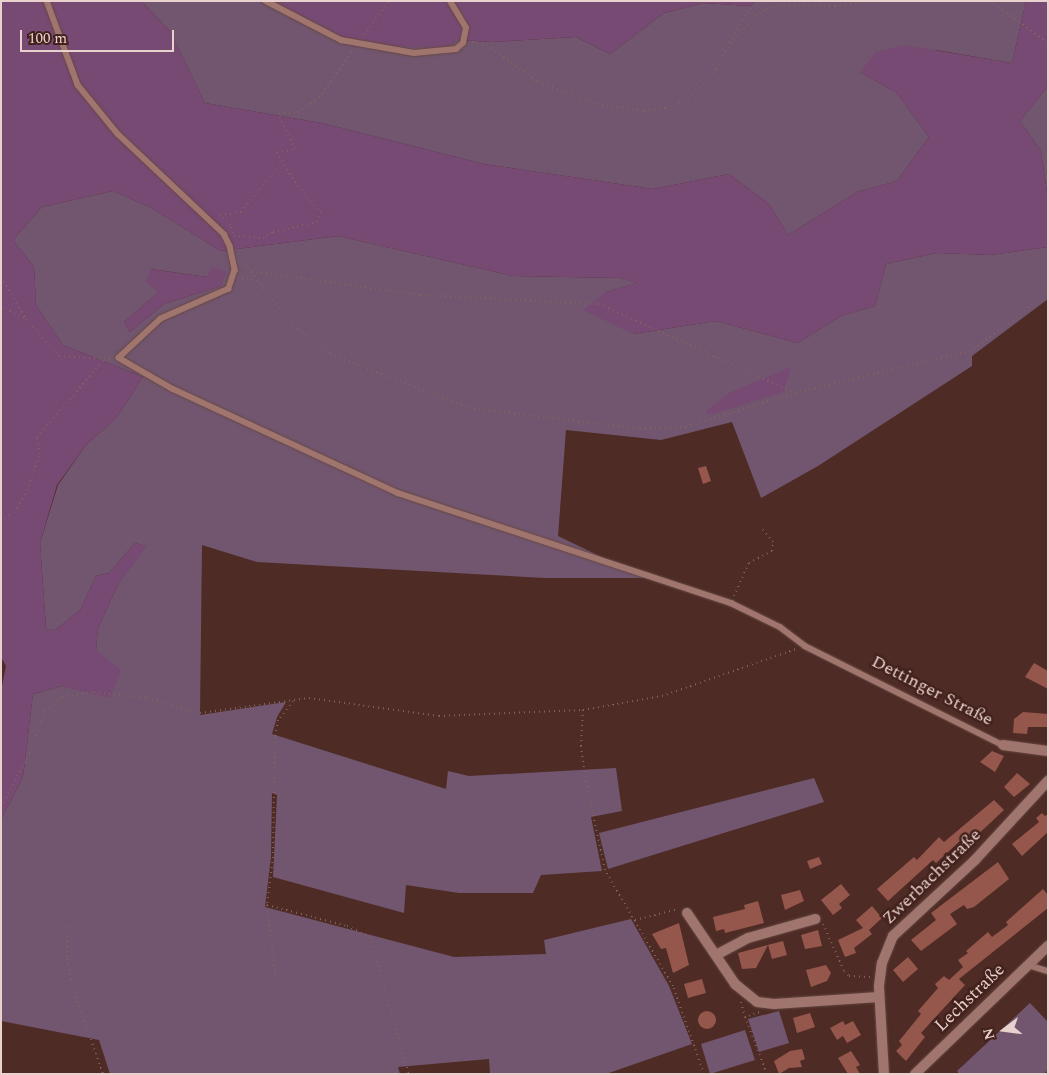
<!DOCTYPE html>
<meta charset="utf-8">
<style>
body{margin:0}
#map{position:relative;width:1049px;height:1075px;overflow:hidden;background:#4e2b25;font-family:Spectral,serif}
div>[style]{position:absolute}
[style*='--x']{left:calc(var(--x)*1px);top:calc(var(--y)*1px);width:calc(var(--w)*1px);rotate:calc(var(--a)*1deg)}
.green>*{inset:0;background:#72566f}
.forest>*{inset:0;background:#774a73}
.building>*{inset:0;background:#95564c}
.round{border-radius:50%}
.path>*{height:2px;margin-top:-1px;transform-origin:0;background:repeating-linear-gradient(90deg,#81625d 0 1px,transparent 0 5px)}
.roads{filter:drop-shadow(0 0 1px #664743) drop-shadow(0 0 1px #664743)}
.lane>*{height:5.5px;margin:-2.75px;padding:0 2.75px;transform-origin:2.75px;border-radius:2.75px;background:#9f756e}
.street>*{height:10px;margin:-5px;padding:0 5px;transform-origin:5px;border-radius:5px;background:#9f756e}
span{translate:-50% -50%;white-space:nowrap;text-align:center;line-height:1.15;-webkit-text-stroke:5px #43211c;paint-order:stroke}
.street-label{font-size:18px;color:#e9d1cd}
.frame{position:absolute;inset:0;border:2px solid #e9d1cd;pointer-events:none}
.north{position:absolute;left:979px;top:1005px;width:50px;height:50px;-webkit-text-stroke:4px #43211c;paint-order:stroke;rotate:255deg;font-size:14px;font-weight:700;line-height:20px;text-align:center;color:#e9d1cd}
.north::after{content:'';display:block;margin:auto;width:18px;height:22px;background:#e9d1cd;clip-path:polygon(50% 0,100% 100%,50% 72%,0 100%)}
.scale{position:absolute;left:20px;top:30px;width:154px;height:22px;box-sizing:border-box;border:2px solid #e9d1cd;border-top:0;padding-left:6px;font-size:15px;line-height:18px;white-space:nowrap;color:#e9d1cd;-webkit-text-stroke:4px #43211c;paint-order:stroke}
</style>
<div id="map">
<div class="green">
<div style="clip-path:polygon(141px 1px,264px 1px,444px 48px,457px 40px,493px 42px,576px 37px,610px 54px,664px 13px,703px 3px,751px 6px,757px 1px,1026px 1px,1012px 63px,936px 50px,860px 72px,897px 93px,929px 137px,897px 181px,857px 192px,788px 235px,769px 204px,729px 174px,653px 189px,484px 164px,322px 123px,205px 103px,170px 31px)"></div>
<div style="clip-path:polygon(1048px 86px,1048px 199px,1041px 151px,1020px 121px)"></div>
<div style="clip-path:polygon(evenodd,113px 191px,150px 207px,221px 251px,338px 236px,513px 276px,619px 278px,638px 283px,606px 292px,633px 334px,716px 321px,798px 343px,841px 316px,875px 306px,886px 264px,937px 253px,991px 255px,1048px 247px,1048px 299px,972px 356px,972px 366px,818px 466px,761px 498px,732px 422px,661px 440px,566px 430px,558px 536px,645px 578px,545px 578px,257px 562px,202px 545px,200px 715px,286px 702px,277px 717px,272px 734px,446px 789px,448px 771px,469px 776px,616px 768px,622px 811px,591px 817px,602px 871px,541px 875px,533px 893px,459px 893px,406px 885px,404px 913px,273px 877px,277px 795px,272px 793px,271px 857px,265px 907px,454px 957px,546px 954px,544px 940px,631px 919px,669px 986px,692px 1044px,606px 1074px,490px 1074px,489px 1059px,398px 1067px,400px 1074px,110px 1074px,99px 1040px,1px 1021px,1px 820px,23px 777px,33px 694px,62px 686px,110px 697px,96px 650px,98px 628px,119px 583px,146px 546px,135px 543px,109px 573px,96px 576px,80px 610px,54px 631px,46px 628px,40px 543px,58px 485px,86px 445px,116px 418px,143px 377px,63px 345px,36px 305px,34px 267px,13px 240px,42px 207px,113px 191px,151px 269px,207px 277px,221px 286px,164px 304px,130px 332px,124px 322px,158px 293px,151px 269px)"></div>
<div style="clip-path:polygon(814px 778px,824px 802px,608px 869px,599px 833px)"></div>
<div style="clip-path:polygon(1030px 1003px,1048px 1022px,1048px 1070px,1044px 1074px,959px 1074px,957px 1071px)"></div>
<div style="clip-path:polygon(779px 1011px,789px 1043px,759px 1052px,748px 1019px)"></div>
<div style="clip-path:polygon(745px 1030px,755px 1060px,710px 1074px,701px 1044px)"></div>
</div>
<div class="forest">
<div style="clip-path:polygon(1px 1px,141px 1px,170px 31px,205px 103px,322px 123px,484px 164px,653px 189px,729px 174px,769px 204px,788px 235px,857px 192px,897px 181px,929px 137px,897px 93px,860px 72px,876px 52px,904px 45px,1012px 63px,1026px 1px,1048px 1px,1048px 86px,1020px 121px,1041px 151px,1048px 199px,1048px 247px,991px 255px,937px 253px,886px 264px,875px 306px,841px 316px,798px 343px,716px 321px,633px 334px,583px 310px,606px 292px,637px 283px,619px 278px,513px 276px,338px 236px,221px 251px,150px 207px,113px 191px,42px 207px,13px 240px,34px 267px,36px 305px,63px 345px,143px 377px,116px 418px,86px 445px,57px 485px,40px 543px,46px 628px,54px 631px,80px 610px,96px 576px,109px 573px,135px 543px,147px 546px,119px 583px,98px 628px,96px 650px,121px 670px,110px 698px,62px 686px,33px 694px,23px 777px,1px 820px,1px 691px,6px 666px,1px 657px)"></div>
<div style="clip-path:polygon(264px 1px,757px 1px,751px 6px,703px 3px,664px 13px,610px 54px,576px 37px,493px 42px,458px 40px,444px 48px,343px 45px)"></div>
<div style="clip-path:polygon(212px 267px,227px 272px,221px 286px,164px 304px,130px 332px,124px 322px,158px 293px,146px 282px,150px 269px,207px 277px)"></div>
<div style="clip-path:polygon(791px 367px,784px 392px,709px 415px,706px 411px,731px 392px)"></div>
</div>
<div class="building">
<div style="clip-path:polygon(706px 466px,711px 481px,703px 484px,698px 468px)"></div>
<div style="clip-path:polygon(1034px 663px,1048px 671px,1048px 689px,1025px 677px)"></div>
<div style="clip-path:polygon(1023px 712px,1048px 714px,1048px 727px,1028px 727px,1027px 734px,1013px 733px,1014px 719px)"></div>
<div style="clip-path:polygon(992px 751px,1004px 756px,995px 772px,980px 762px)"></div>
<div style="clip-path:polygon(1017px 773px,1030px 784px,1014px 797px,1004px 787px)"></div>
<div style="clip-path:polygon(994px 800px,1004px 810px,971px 841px,964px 845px,960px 841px,936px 863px,933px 860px,888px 901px,877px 889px,914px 857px,917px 860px,939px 837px,944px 842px)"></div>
<div style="clip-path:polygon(1042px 813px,1045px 816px,1048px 814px,1048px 832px,1022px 856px,1012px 844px,1039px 822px,1036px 818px)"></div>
<div style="clip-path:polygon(819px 857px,822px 864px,810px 869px,807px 861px)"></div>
<div style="clip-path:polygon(998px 862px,1009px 879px,974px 907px,967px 909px,964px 905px,950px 914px,957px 924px,921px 951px,911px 940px,936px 920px,931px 913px)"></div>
<div style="clip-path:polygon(841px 884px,850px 895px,839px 904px,842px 908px,833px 915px,821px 900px)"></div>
<div style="clip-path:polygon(1043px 889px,1048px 895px,1048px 908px,959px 979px,965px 985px,921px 1033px,925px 1037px,906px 1061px,896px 1051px,902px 1045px,899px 1041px,921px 1014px,918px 1011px,938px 988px,935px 984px,944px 976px,949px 980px,963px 967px,958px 960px,968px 953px,966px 951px,988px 932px,992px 937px,1008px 925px,1006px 922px)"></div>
<div style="clip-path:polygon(800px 890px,804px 901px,785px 910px,781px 895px)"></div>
<div style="clip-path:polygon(758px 901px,764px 923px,725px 933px,724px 929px,716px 931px,713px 917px,745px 909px,744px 905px)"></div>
<div style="clip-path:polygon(872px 906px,882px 918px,869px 930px,872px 934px,854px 948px,856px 953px,845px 957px,838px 940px,863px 928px,856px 920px)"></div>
<div style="clip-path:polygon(679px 923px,689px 965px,673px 973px,666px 948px,661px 949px,652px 934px)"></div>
<div style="clip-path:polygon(818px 930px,822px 946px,805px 949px,801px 935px)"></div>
<div style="clip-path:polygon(783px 941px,787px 955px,772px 959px,768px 945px,756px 968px,742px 969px,738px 953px)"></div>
<div style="clip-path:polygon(908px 957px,918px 969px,903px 982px,893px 970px)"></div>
<div style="clip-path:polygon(826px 965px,831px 973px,827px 981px,811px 987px,806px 970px)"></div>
<div style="clip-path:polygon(702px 979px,706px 993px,688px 998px,684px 984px)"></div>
<div class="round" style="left:698px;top:1011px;width:18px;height:18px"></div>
<div style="clip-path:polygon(810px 1013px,815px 1027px,797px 1033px,793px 1018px)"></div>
<div style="clip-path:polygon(843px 1021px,845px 1025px,853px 1021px,861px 1035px,847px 1043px,843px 1036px,837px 1040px,830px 1028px)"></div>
<div style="clip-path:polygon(802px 1049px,805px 1059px,800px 1061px,802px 1067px,789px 1068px,779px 1074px,774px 1061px,790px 1051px)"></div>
<div style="clip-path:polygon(851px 1051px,860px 1065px,856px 1067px,860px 1074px,848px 1074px,838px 1058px)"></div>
</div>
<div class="path">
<div style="--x:990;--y:1;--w:72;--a:35.9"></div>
<div style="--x:364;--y:35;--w:43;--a:-52.6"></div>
<div style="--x:472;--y:42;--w:15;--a:11"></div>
<div style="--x:487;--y:45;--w:63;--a:36"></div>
<div style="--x:538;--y:82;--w:63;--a:20.4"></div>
<div style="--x:597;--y:104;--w:48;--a:8.5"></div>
<div style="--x:644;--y:111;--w:21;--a:-8"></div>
<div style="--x:665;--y:108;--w:20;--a:-20"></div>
<div style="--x:684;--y:101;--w:35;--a:-40"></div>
<div style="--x:711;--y:78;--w:70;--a:-62"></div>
<div style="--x:744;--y:16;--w:21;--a:-47"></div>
<div style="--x:731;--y:44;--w:37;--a:-49"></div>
<div style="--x:755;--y:16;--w:13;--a:-32"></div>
<div style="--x:766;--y:9;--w:14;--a:-17"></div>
<div style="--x:779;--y:5;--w:56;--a:1"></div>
<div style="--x:835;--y:6;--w:37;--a:-8"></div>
<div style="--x:233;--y:233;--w:8;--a:-104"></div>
<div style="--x:231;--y:225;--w:15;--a:-138"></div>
<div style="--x:220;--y:215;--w:21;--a:-8"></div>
<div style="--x:241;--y:212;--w:64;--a:-50.1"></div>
<div style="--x:234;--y:236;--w:29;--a:4"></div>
<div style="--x:263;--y:238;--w:12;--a:-31"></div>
<div style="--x:273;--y:232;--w:45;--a:-12.8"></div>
<div style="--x:317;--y:222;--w:10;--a:-66"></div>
<div style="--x:321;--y:213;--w:35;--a:-131"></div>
<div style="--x:298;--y:187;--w:40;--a:-122"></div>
<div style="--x:277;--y:153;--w:18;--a:-13"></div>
<div style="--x:295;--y:149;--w:38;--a:-115"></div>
<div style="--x:279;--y:114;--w:19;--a:-6"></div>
<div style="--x:298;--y:112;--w:25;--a:-34"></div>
<div style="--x:319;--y:98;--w:60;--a:-54.5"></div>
<div style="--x:242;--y:260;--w:83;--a:52.3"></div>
<div style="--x:293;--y:326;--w:46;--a:37.1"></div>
<div style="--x:330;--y:354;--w:149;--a:21.2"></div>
<div style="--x:469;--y:408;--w:172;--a:7"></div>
<div style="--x:640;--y:429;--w:46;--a:-2.5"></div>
<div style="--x:686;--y:427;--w:114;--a:-17.3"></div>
<div style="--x:795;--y:393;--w:179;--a:-13.6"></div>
<div style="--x:969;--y:351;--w:38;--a:-33"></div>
<div style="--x:1001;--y:330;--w:61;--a:-39.7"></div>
<div style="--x:251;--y:271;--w:171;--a:8.1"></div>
<div style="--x:420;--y:295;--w:179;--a:2.9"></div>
<div style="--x:599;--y:304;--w:215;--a:24.4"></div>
<div style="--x:1;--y:277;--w:49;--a:59.2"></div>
<div style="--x:26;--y:319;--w:50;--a:48.3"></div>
<div style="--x:59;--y:356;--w:54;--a:3.2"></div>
<div style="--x:242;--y:278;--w:15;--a:11"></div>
<div style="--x:1;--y:306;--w:26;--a:28"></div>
<div style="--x:1;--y:522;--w:21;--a:-41"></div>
<div style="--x:17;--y:508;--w:15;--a:-58"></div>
<div style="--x:25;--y:495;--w:44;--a:-69.9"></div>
<div style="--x:40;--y:454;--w:17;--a:-100"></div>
<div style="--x:37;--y:437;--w:101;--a:-49"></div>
<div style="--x:734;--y:596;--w:36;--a:-66"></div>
<div style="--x:749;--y:563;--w:26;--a:-28"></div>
<div style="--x:772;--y:551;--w:9;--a:-84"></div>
<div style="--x:773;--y:542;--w:17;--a:-130"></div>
<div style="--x:293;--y:701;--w:24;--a:128"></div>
<div style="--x:278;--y:720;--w:17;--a:100"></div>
<div style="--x:275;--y:737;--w:120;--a:91"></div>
<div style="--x:273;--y:857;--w:48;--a:97.1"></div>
<div style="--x:267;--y:905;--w:83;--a:14.7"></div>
<div style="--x:347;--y:926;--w:25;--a:26"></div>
<div style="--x:370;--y:937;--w:142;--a:74.1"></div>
<div style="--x:1;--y:807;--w:64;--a:-62.2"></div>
<div style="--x:31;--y:750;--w:41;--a:-70.3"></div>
<div style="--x:45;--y:711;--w:22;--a:-39"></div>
<div style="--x:62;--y:697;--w:32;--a:-9"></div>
<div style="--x:94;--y:692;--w:53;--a:6.5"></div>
<div style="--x:147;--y:698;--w:55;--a:15.8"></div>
<div style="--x:200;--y:713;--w:110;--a:-7.8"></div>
<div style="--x:309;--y:698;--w:131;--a:7.9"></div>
<div style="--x:439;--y:716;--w:144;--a:-2.4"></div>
<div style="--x:267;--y:905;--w:75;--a:83.1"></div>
<div style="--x:635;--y:920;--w:44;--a:-14.3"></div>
<div style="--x:823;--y:924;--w:51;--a:65.9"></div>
<div style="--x:844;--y:971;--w:7;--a:45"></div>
<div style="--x:849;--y:976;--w:21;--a:3"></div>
<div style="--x:67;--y:926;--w:33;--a:90"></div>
<div style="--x:67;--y:959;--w:34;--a:78"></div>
<div style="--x:74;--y:992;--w:87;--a:70.5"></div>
<div style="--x:741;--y:1002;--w:16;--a:75"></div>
<div style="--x:759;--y:1012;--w:15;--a:160"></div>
<div style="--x:745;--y:1017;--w:61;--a:68.9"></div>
<div style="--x:704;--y:1074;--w:93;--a:-109.4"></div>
<div style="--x:673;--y:986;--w:134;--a:-120.4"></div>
<div style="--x:605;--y:870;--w:90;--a:-102.2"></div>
<div style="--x:586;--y:782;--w:36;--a:-98"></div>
<div style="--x:581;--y:746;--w:36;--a:-87"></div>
<div style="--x:583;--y:710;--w:80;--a:-10"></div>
<div style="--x:662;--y:696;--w:142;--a:-19.3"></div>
</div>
<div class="roads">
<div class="lane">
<div style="--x:47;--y:1;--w:90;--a:69.7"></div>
<div style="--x:78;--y:85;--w:63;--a:50.8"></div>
<div style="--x:118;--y:134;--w:146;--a:43.3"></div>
<div style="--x:224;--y:234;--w:13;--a:63"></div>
<div style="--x:230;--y:246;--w:25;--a:78"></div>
<div style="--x:235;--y:270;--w:20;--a:108"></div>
<div style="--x:229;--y:289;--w:74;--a:156.2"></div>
<div style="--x:161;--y:319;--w:57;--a:137.1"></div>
<div style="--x:119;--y:358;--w:62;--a:29.9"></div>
<div style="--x:173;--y:389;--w:248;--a:24.8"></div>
<div style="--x:398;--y:493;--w:351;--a:18.3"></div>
<div style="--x:731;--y:603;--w:55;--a:26.1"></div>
<div style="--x:780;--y:627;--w:31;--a:37"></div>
<div style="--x:805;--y:646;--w:221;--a:26.6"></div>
<div style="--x:266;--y:1;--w:85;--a:27.5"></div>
<div style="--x:341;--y:40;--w:74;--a:10.1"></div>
<div style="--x:414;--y:53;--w:42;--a:-5.4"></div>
<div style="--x:456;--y:49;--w:9;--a:-41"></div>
<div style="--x:463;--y:43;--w:15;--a:-79"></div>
<div style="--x:466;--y:28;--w:31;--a:-121"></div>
<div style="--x:1028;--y:965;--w:21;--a:17"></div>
</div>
<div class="street">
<div style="--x:1003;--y:745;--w:45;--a:7.6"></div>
<div style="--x:687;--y:913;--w:86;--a:55.9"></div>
<div style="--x:735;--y:984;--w:28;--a:39"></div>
<div style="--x:757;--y:1002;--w:17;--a:7"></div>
<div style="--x:774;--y:1004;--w:105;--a:-3.8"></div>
<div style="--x:716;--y:955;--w:36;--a:-28"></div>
<div style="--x:748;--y:938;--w:70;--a:-15.8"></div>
<div style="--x:884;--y:1074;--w:88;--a:-93.3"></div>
<div style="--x:879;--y:986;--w:23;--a:-83"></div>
<div style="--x:882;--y:963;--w:29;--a:-68"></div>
<div style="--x:893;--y:936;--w:112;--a:-42.8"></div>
<div style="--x:975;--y:860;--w:108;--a:-47.3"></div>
<div style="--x:915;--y:1074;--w:185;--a:-43.9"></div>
</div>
</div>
<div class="street-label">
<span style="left:932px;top:691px;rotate:27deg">Dettinger Straße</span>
<span style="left:932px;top:877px;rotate:-44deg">Zwerbachstraße</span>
<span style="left:970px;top:998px;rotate:-44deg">Lechstraße</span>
</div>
<div class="frame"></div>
<div class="north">N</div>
<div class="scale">100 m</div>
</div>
